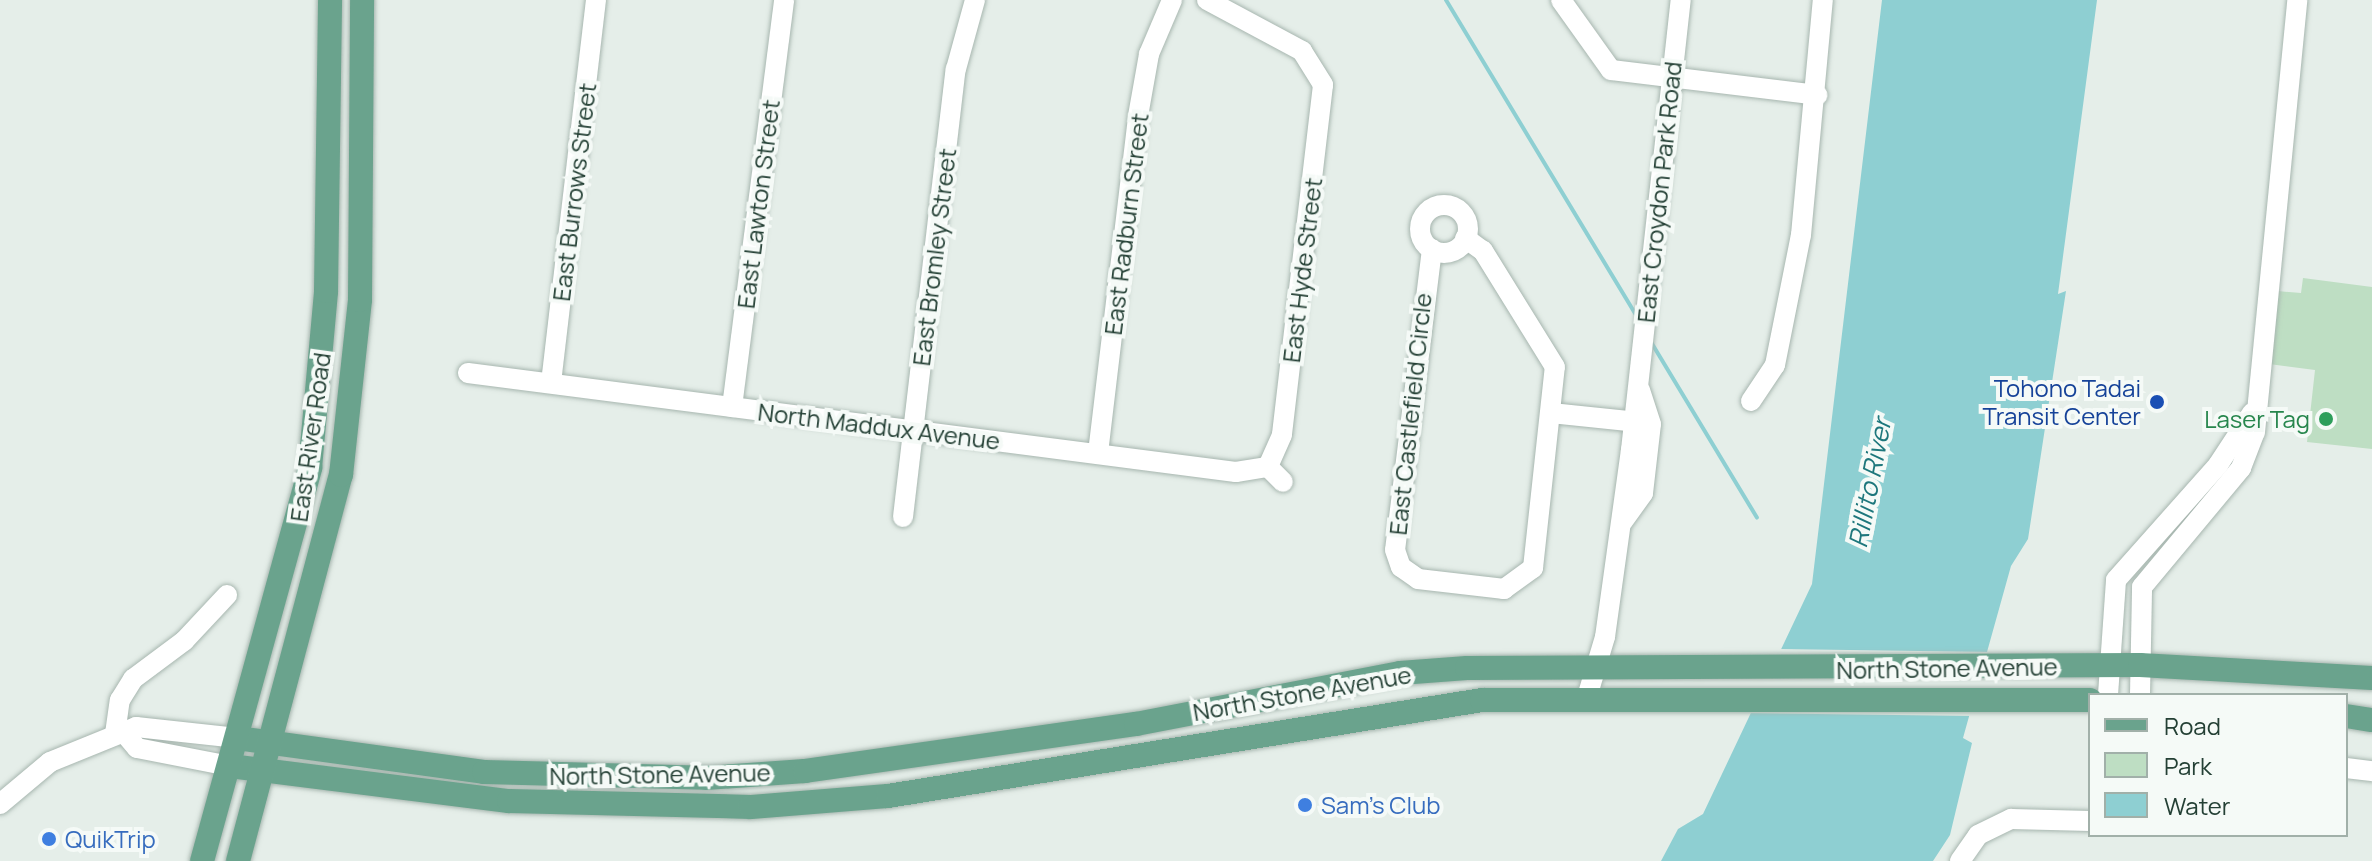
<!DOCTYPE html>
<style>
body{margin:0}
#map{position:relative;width:2372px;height:861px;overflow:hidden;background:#e5eee9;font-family:Manrope,sans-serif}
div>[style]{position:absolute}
.green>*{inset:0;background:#bedec3}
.water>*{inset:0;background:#8ecfd2}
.pier>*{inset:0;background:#e5eee9}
.stream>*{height:4px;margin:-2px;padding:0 2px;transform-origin:2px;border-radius:2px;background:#8ecfd2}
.roads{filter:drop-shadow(0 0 2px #a7b6af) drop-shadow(0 0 2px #a7b6af)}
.minor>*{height:20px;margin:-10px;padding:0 10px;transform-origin:10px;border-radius:10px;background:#fff}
.minor>.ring{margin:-10px;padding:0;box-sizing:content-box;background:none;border:20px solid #fff;border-radius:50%}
.major>*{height:24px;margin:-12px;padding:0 12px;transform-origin:12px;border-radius:12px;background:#6aa38d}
.dots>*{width:22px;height:22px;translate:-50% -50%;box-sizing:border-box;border:4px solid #f5faf7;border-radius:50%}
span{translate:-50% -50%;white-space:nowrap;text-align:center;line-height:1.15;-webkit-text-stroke:8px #f5faf7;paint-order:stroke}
.street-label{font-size:24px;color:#244035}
.transit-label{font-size:24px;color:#164399}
.right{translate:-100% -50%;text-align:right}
.leisure-label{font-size:24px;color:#27864d}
.shop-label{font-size:24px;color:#366cbe}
.left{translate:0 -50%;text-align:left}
.water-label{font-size:26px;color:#1e777c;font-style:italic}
.legend{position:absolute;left:2088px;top:693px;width:260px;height:144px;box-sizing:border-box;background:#f5faf7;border:2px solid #a1b0a9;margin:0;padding:10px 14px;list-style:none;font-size:24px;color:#244035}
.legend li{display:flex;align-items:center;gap:16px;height:40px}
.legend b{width:40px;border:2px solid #a1b0a9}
</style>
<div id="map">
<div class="green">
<div style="clip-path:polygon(2303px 278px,2372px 287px,2372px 449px,2307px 442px,2315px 370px,2269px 364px,2277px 291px,2301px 293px)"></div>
</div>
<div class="water">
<div style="clip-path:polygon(1882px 0,2097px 0,2058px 294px,2066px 291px,2028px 539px,2011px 566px,1963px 738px,1972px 743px,1950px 835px,1933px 861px,1661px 861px,1678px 829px,1703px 814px,1812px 584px)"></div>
</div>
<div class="pier">
<div style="clip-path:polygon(1777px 649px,1992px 652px,1974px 716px,1746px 713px)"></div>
</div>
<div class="stream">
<div style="left:1446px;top:0;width:374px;rotate:58.9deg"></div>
<div style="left:1651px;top:342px;width:205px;rotate:58.9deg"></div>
</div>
<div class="roads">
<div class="minor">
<div style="left:1207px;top:0;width:108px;rotate:28.2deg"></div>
<div style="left:1302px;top:51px;width:40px;rotate:58deg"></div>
<div style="left:1323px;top:85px;width:352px;rotate:96.7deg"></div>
<div style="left:1282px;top:435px;width:35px;rotate:114deg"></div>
<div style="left:1561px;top:0;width:86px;rotate:54.5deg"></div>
<div style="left:1611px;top:70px;width:208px;rotate:6.9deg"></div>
<div class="ring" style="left:1420px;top:205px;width:28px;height:28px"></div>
<div style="left:1432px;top:249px;width:303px;rotate:97deg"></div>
<div style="left:1395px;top:550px;width:18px;rotate:71deg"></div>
<div style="left:1401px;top:567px;width:21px;rotate:35deg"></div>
<div style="left:1418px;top:579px;width:87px;rotate:6.6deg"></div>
<div style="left:1504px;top:589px;width:36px;rotate:-36deg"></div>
<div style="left:1533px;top:568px;width:202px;rotate:-83.8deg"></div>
<div style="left:1555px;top:367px;width:137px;rotate:-121.8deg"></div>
<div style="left:1483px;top:251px;width:22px;rotate:-144deg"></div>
<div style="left:468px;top:373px;width:774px;rotate:7.35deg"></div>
<div style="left:1236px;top:472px;width:32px;rotate:-9deg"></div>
<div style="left:1268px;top:467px;width:21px;rotate:45deg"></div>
<div style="left:551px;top:383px;width:386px;rotate:-83.3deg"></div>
<div style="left:1751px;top:401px;width:43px;rotate:-56.3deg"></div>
<div style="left:1775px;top:365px;width:133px;rotate:-78.7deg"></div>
<div style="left:1801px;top:235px;width:236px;rotate:-84.7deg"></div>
<div style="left:732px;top:407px;width:410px;rotate:-82.7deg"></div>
<div style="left:1551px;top:413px;width:97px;rotate:5.9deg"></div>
<div style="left:1098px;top:453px;width:339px;rotate:-83.2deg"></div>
<div style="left:1138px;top:116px;width:63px;rotate:-79.9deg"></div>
<div style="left:1149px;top:54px;width:59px;rotate:-66.9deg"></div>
<div style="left:903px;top:517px;width:451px;rotate:-83.3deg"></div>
<div style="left:956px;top:69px;width:72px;rotate:-74.6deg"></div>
<div style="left:1623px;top:521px;width:34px;rotate:-54deg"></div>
<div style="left:1643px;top:493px;width:69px;rotate:-83.4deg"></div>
<div style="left:1651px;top:424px;width:36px;rotate:-108deg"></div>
<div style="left:2108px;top:695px;width:115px;rotate:-86deg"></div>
<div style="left:2116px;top:580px;width:154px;rotate:-48.4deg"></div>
<div style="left:2218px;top:465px;width:62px;rotate:-56.8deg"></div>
<div style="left:2140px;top:695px;width:108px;rotate:-88.9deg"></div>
<div style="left:2142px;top:587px;width:155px;rotate:-50.2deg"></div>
<div style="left:2241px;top:468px;width:39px;rotate:-69deg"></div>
<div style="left:2255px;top:432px;width:434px;rotate:-84.4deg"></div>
<div style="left:1587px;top:697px;width:63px;rotate:-73.3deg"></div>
<div style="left:1605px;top:637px;width:189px;rotate:-82.1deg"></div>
<div style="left:1631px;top:450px;width:453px;rotate:-83.7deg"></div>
<div style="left:115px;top:734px;width:34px;rotate:-82deg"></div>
<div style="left:120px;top:700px;width:25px;rotate:-58deg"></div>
<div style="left:133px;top:679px;width:64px;rotate:-36.7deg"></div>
<div style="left:184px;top:641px;width:63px;rotate:-46.9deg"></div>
<div style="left:126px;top:735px;width:17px;rotate:50deg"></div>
<div style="left:137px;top:748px;width:95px;rotate:11deg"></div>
<div style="left:2346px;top:768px;width:26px;rotate:7deg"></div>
<div style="left:0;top:804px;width:65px;rotate:-40deg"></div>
<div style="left:50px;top:762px;width:93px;rotate:-22.1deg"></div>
<div style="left:136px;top:727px;width:102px;rotate:6.2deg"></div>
<div style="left:1960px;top:861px;width:32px;rotate:-55deg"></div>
<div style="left:1978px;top:835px;width:37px;rotate:-26deg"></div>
<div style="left:2011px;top:819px;width:79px;rotate:1.5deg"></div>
</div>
<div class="major">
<div style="left:2346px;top:716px;width:26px;rotate:9deg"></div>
<div style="left:237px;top:738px;width:249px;rotate:7.8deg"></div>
<div style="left:484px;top:772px;width:222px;rotate:1.5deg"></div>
<div style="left:706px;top:778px;width:99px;rotate:-4deg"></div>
<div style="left:805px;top:771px;width:334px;rotate:-8.1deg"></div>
<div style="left:1136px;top:724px;width:269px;rotate:-10.9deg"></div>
<div style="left:1400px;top:673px;width:67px;rotate:-4.3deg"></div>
<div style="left:1467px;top:668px;width:673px;rotate:-0.26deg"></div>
<div style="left:2140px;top:665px;width:232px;rotate:3.2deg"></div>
<div style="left:230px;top:766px;width:281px;rotate:7.2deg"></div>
<div style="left:509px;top:801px;width:242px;rotate:1.4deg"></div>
<div style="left:751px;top:807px;width:137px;rotate:-4.6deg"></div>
<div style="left:888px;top:796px;width:602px;rotate:-9.18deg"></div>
<div style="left:1482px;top:700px;width:608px"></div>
<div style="left:202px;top:861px;width:408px;rotate:-74.6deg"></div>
<div style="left:310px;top:468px;width:178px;rotate:-84.8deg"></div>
<div style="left:326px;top:291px;width:291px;rotate:-89.2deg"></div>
<div style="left:238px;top:861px;width:400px;rotate:-75.1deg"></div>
<div style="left:341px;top:475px;width:176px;rotate:-83.8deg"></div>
<div style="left:360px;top:300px;width:300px;rotate:-89.6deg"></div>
</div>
</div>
<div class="dots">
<div style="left:2157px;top:402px;background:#1a4fb4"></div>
<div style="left:2326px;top:419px;background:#2e9e5b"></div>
<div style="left:1305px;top:805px;background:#3f7fe0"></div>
<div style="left:49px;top:839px;background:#3f7fe0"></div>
</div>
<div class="street-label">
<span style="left:574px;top:192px;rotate:-83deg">East Burrows Street</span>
<span style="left:1659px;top:192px;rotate:-84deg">East Croydon Park Road</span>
<span style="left:758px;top:204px;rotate:-83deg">East Lawton Street</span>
<span style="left:1126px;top:224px;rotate:-83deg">East Radburn Street</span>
<span style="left:934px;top:257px;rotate:-83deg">East Bromley Street</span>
<span style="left:1302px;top:270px;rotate:-83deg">East Hyde Street</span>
<span style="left:1410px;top:414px;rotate:-84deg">East Castlefield Circle</span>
<span style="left:879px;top:426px;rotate:7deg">North Maddux Avenue</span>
<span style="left:310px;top:437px;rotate:-82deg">East River Road</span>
<span style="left:1947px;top:668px;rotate:-1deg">North Stone Avenue</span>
<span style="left:1302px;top:693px;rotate:-10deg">North Stone Avenue</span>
<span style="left:660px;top:774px;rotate:-1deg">North Stone Avenue</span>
</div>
<div class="transit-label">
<span class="right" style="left:2141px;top:402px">Tohono Tadai<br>Transit Center</span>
</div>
<div class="leisure-label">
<span class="right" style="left:2310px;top:419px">Laser Tag</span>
</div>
<div class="shop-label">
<span class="left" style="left:1321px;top:805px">Sam's Club</span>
<span class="left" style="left:65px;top:839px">QuikTrip</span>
</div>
<div class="water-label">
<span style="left:1870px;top:483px;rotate:-79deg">Rillito River</span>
</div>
<ul class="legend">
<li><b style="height:10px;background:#6aa38d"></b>Road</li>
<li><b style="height:22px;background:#bedec3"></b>Park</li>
<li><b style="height:22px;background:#8ecfd2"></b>Water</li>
</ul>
</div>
